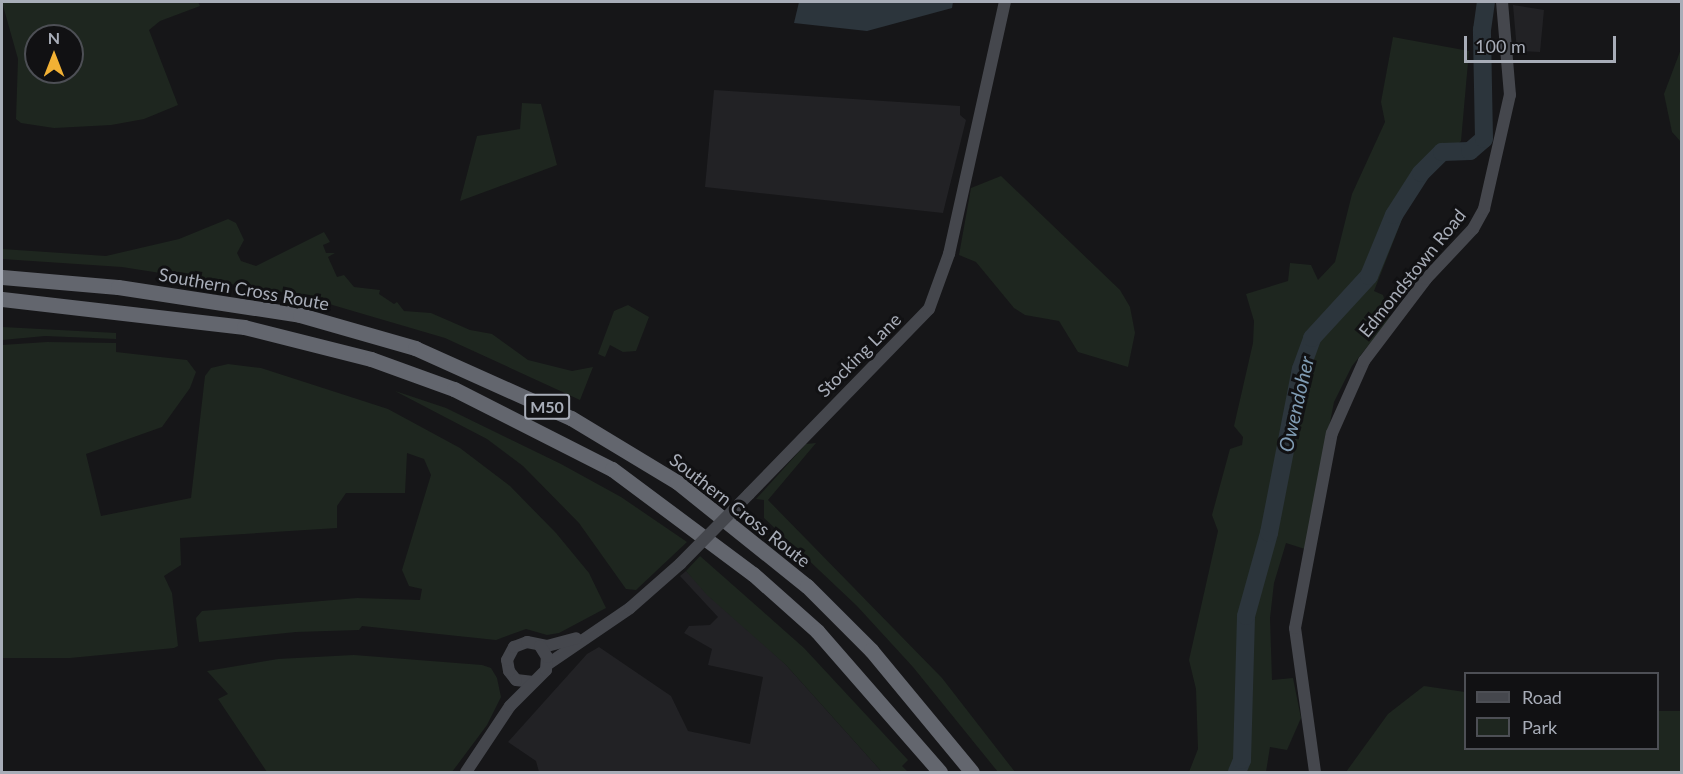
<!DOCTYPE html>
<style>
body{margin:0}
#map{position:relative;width:1683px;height:774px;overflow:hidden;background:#161618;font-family:Lato,sans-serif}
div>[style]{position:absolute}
.built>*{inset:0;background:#222225}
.green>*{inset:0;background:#1e261f}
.water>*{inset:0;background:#2c353c}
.river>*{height:18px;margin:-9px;padding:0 9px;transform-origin:9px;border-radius:9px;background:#2c353c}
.secondary>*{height:12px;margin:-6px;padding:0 6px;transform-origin:6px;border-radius:6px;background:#45474d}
.highway>*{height:15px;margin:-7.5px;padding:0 7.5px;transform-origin:7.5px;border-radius:7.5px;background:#63666e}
.secondary-bridge>*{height:12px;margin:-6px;padding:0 6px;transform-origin:6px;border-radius:6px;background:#45474d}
span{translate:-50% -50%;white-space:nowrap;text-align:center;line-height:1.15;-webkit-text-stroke:6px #111113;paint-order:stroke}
.shield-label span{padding:2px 4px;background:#111113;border:2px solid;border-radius:4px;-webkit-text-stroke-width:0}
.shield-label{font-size:16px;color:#a8adb8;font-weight:700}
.street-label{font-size:18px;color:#a8adb8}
.water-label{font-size:20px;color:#7f9bb3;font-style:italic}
.frame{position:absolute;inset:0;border:3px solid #a8adb8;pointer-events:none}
.legend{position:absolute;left:1464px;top:672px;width:195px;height:78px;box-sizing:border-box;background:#111113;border:2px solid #4d4f55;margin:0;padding:8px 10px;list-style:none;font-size:18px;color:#a8adb8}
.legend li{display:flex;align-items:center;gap:12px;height:30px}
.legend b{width:30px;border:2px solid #4d4f55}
.north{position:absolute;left:24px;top:24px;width:60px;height:60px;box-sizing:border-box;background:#111113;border:2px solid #4d4f55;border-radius:50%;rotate:0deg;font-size:16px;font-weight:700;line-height:24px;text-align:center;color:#a8adb8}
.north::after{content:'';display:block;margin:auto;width:21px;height:27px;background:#f2b134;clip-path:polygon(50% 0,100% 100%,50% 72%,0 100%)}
.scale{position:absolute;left:1464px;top:36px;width:152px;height:27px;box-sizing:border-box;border:3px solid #a8adb8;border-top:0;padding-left:8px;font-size:18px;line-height:21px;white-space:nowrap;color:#a8adb8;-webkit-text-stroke:4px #111113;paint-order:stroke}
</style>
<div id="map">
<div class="built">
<div style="clip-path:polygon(1513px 5px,1544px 10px,1540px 52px,1517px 51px)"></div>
<div style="clip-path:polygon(714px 90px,960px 106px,960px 115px,966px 120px,943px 213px,705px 187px)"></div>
<div style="clip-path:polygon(686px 571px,786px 665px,882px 772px,539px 772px,536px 761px,508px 742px,587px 654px,599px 647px,671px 696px,688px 731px,750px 744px,763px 677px,708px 665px,712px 649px,684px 633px,689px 626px,710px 625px,718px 617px,680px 576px)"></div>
</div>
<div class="green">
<div style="clip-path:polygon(evenodd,2px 2px,198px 2px,200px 6px,160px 21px,149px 30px,178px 105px,144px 119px,111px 125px,54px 128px,21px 123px,16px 119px,18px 59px,2px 2px,36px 36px,72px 36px,72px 72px,36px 72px,36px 36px)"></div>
<div style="clip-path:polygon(1393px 37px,1469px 51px,1461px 141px,1433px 167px,1406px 209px,1374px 291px,1383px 295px,1390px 318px,1352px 366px,1334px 402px,1305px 549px,1286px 543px,1274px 583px,1270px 618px,1272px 680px,1293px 678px,1301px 718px,1287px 750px,1270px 747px,1266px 772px,1189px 772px,1198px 749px,1196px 689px,1189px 660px,1218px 531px,1212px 515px,1230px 449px,1242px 445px,1243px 437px,1234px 426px,1253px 343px,1254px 321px,1246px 294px,1288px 281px,1290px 263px,1311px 265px,1318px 280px,1335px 262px,1352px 194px,1385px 122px,1381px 102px)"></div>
<div style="clip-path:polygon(1681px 49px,1681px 142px,1672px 132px,1664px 94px)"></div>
<div style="clip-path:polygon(522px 103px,541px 104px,557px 165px,460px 201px,477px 136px,520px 129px)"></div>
<div style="clip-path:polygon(1001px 176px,1120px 290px,1130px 307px,1135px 333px,1128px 367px,1078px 352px,1059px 321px,1025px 315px,1014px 308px,976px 262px,959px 255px,971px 188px)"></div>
<div style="clip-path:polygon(228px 219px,236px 223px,244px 240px,237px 253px,241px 261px,256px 266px,324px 232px,330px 242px,323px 245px,326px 253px,335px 253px,328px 257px,337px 277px,344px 275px,354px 287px,380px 290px,379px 294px,394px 304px,397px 302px,404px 311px,431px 313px,470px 330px,492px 334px,528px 360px,572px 371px,593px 367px,580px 400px,445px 338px,295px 294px,122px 267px,2px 259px,2px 249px,106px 256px,179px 239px)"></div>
<div style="clip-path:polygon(628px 305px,649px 317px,636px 351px,623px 352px,610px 345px,605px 357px,598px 354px,614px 311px)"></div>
<div style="clip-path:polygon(2px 327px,116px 333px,116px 339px,45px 336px,2px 340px)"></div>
<div style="clip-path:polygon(47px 342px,116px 343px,116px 352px,187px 360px,196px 372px,190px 388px,162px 427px,86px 454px,101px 516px,191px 498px,205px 376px,211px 368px,228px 364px,261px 368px,388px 409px,460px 448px,510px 486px,556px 533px,589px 573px,606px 608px,559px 633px,547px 635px,526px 629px,496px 640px,362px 626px,359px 630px,296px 632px,199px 642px,196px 618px,202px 611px,357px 598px,420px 600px,422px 589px,409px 586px,402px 570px,431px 475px,424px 459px,407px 453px,405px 493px,346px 493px,337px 506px,337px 528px,180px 538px,181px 565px,164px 576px,172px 593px,178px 646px,174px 648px,70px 658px,2px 658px,2px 345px)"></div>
<div style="clip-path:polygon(395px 391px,446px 408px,561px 464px,621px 497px,687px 542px,636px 590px,626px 589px,579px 523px,523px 466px,487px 439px)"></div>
<div style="clip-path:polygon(816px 443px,768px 500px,942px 678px,1015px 772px,998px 772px,913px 667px,857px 606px,764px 518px,764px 500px,756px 499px,806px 444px)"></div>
<div style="clip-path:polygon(700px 556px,804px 648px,908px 760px,902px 766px,908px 772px,882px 772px,786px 665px,707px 595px,686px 571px)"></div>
<div style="clip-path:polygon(354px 655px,482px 665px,491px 668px,497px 678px,501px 697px,487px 725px,452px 772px,267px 772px,218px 699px,228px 694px,207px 671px,278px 659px)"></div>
<div style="clip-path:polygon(1424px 686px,1465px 692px,1466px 748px,1658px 748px,1658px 711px,1681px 711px,1681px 772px,1346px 772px,1388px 714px)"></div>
</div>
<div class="water">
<div style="clip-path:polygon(799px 2px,953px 2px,952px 8px,867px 31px,794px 23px)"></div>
</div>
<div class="river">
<div style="left:1237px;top:772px;width:13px;rotate:-67deg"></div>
<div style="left:1242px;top:760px;width:144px;rotate:-88.4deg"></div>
<div style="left:1246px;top:616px;width:86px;rotate:-74.5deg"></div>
<div style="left:1269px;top:533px;width:167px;rotate:-79deg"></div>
<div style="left:1301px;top:369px;width:33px;rotate:-70deg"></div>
<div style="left:1312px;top:338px;width:84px;rotate:-47.4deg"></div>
<div style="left:1369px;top:276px;width:66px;rotate:-67.7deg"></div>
<div style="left:1394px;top:215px;width:50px;rotate:-57.3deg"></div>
<div style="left:1421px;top:173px;width:30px;rotate:-45deg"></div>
<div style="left:1442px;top:152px;width:28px;rotate:-2deg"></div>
<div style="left:1470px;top:151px;width:18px;rotate:-41deg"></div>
<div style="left:1484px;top:139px;width:109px;rotate:-91.1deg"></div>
<div style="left:1482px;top:30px;width:28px;rotate:-82deg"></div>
</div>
<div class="secondary">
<div style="left:749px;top:494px;width:258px;rotate:-45.8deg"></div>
<div style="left:929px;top:309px;width:59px;rotate:-70deg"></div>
<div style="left:949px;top:254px;width:258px;rotate:-77.5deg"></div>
<div style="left:548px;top:664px;width:99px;rotate:-34.3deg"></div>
<div style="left:630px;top:608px;width:67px;rotate:-41.3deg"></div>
<div style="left:533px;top:682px;width:17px;rotate:-173deg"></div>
<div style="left:516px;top:680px;width:11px;rotate:-128deg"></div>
<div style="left:509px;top:671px;width:11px;rotate:-100deg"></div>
<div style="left:507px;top:660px;width:15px;rotate:-62deg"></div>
<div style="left:514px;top:647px;width:14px;rotate:-21deg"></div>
<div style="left:527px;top:642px;width:20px;rotate:11deg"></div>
<div style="left:547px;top:646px;width:30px;rotate:-15deg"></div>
<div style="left:466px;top:772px;width:79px;rotate:-56.3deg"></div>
<div style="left:510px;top:706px;width:51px;rotate:-45deg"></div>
<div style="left:546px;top:670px;width:13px;rotate:-86deg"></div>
<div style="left:547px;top:657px;width:13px;rotate:-122deg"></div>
<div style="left:1315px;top:772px;width:145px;rotate:-97.9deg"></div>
<div style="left:1295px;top:628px;width:198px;rotate:-79.3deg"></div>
<div style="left:1332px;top:433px;width:79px;rotate:-66deg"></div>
<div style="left:1364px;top:361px;width:103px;rotate:-52.9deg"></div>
<div style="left:1426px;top:279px;width:69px;rotate:-46.8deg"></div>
<div style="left:1473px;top:229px;width:23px;rotate:-61deg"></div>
<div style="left:1484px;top:209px;width:117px;rotate:-77.2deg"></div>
<div style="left:1510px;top:95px;width:93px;rotate:-94.9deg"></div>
</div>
<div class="highway">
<div style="left:2px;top:277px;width:116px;rotate:4.9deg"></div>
<div style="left:118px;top:287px;width:184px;rotate:8.7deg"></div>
<div style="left:300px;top:315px;width:120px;rotate:16deg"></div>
<div style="left:415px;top:348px;width:171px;rotate:24.2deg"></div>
<div style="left:571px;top:418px;width:124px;rotate:31.1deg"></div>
<div style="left:677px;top:482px;width:166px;rotate:38.7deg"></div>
<div style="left:807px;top:586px;width:91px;rotate:45deg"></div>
<div style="left:871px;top:650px;width:158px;rotate:50.4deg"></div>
<div style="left:2px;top:299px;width:244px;rotate:6.6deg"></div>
<div style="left:244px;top:327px;width:131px;rotate:14.1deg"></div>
<div style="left:371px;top:359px;width:88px;rotate:19.9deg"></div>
<div style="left:454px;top:389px;width:177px;rotate:26.9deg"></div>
<div style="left:612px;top:469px;width:176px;rotate:36.7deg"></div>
<div style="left:753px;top:574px;width:86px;rotate:41.7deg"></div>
<div style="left:817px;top:631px;width:187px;rotate:48.9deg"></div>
</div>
<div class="secondary-bridge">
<div style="left:680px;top:564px;width:98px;rotate:-45.4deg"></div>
</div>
<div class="shield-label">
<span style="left:547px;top:407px">M50</span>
</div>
<div class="street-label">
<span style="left:1412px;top:273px;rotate:-51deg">Edmondstown Road</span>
<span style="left:244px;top:289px;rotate:10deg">Southern Cross Route</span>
<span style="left:859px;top:355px;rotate:-45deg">Stocking Lane</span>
<span style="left:740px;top:510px;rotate:38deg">Southern Cross Route</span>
</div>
<div class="water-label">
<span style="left:1296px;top:404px;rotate:-77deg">Owendoher</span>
</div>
<div class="frame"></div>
<ul class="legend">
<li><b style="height:8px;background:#45474d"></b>Road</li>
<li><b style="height:16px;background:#1e261f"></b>Park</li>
</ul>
<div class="north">N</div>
<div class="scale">100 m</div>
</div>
